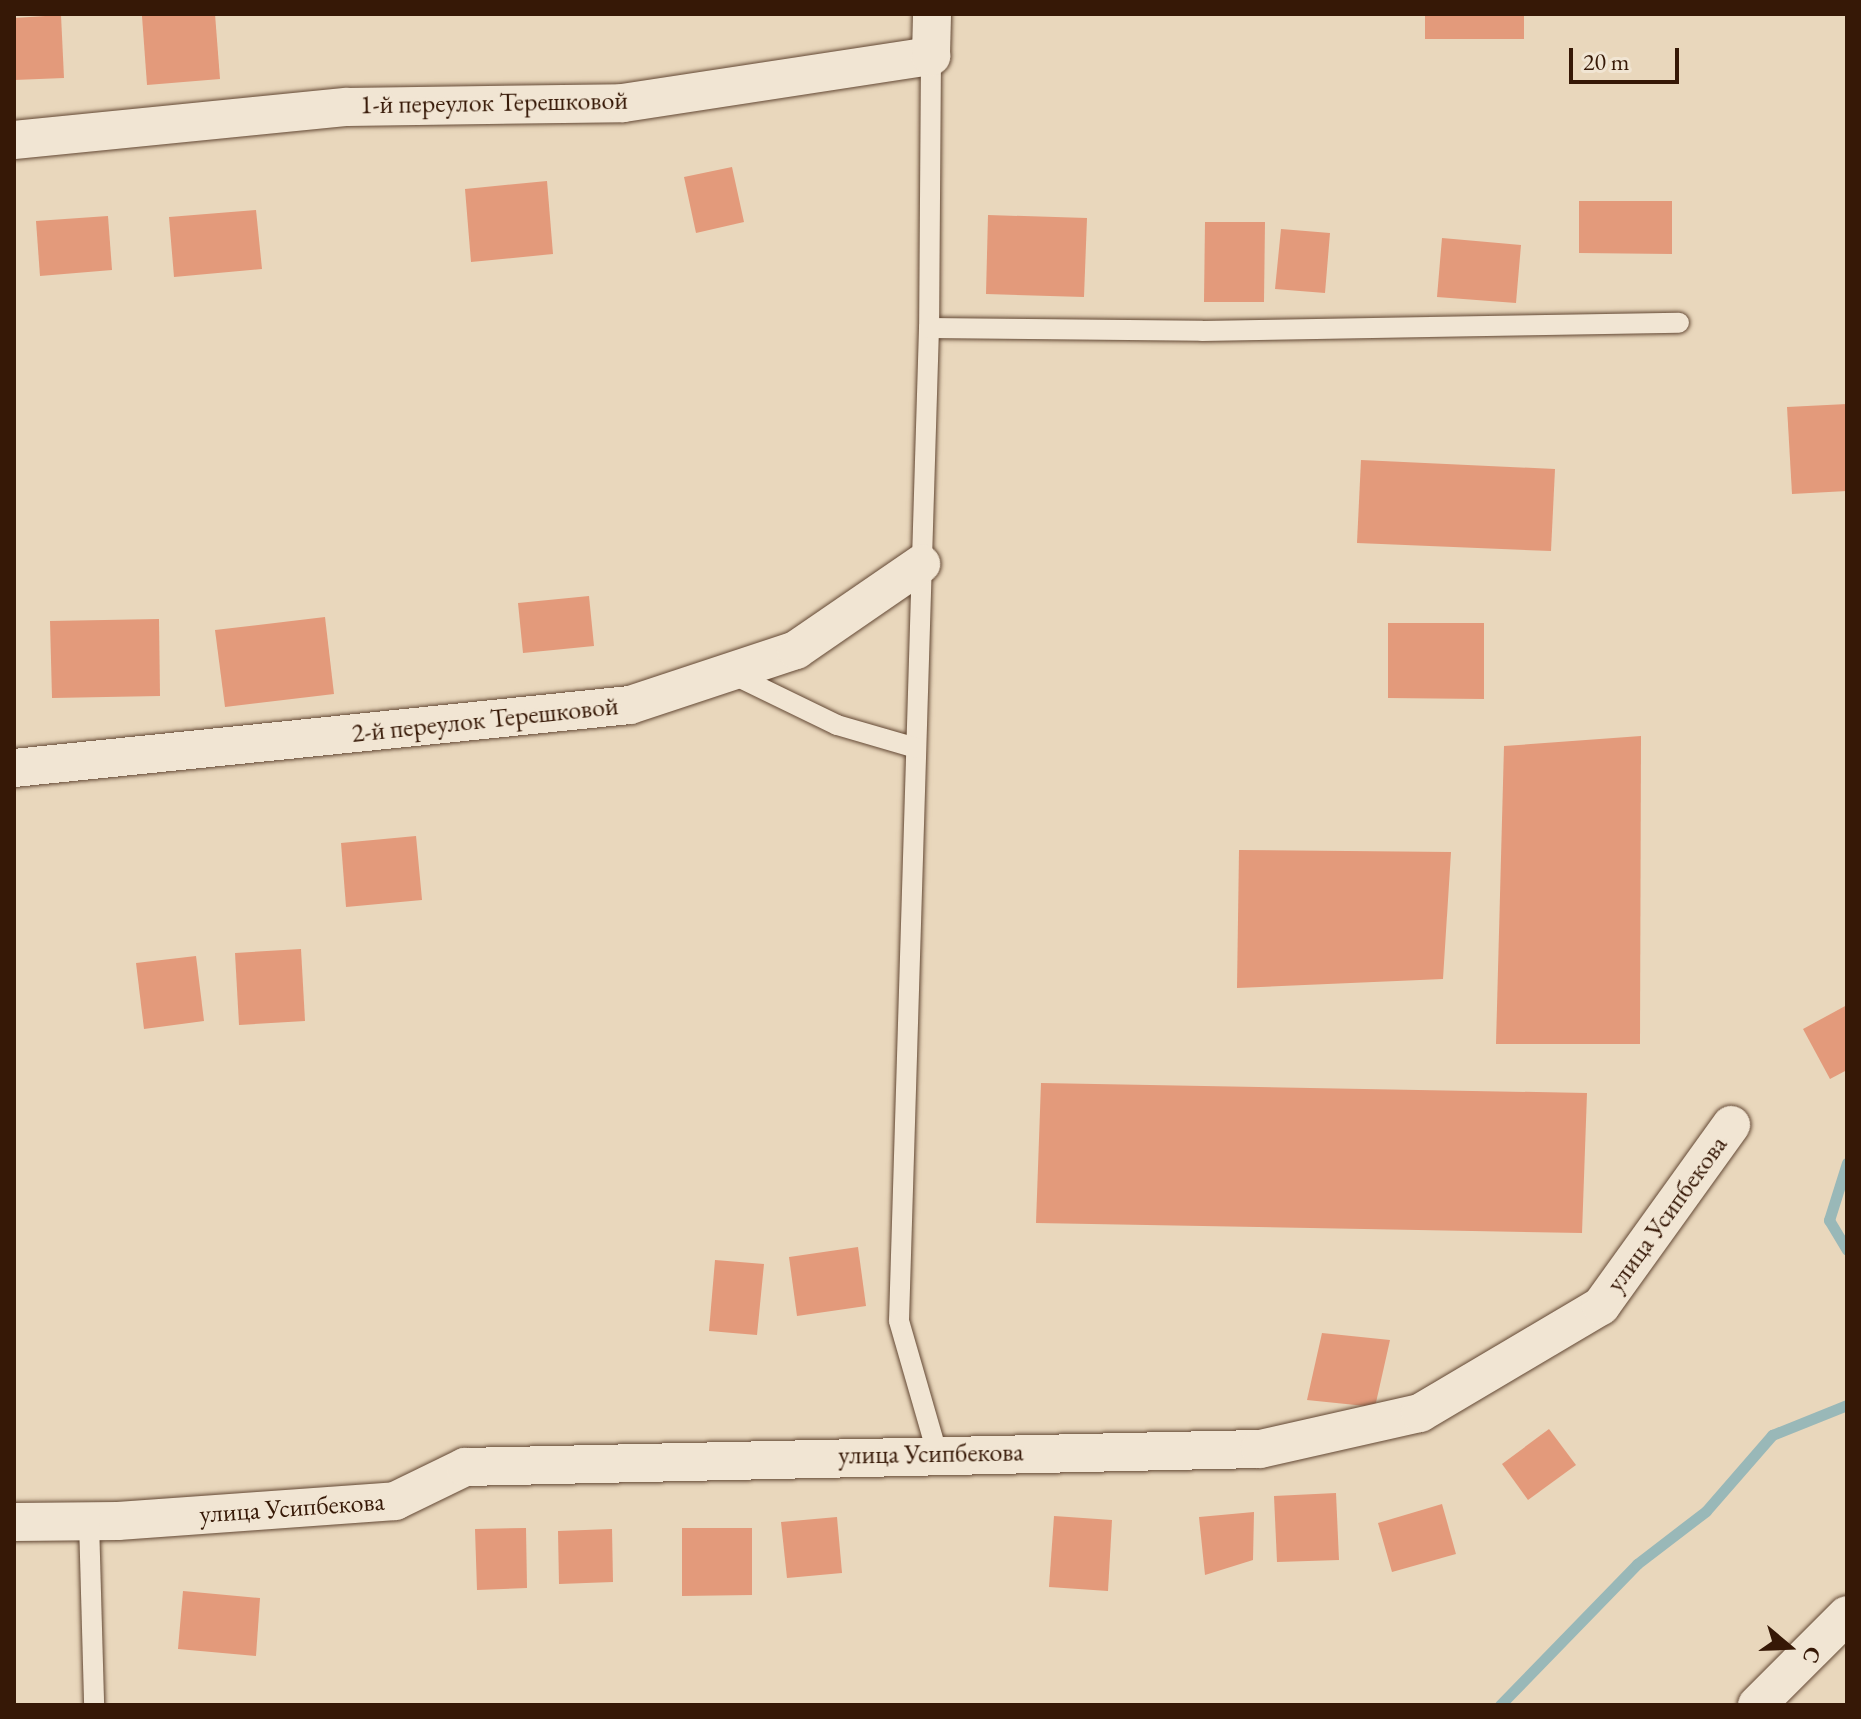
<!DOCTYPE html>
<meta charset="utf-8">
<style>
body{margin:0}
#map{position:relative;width:1861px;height:1719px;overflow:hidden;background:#e9d7bc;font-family:"EB Garamond",serif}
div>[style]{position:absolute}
.stream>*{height:11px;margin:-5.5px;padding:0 5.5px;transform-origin:5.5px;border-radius:5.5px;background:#99b8b8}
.building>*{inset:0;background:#e39a7b}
.roads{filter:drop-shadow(0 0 2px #634834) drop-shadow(0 0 2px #634834)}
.lane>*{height:20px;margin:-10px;padding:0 10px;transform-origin:10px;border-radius:10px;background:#f1e5d3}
.street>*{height:38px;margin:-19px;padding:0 19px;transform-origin:19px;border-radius:19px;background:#f1e5d3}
span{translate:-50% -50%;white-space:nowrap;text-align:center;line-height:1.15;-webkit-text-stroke:6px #f1e5d3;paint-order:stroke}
.street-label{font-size:26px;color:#361806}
.frame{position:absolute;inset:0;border:16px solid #361806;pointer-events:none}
.north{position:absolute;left:1749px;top:1607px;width:80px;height:80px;-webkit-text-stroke:6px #f1e5d3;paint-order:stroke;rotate:109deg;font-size:22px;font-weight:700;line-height:32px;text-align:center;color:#361806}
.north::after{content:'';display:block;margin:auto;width:28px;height:36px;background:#361806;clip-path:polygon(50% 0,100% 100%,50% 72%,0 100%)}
.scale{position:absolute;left:1569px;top:48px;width:110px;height:36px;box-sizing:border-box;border:4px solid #361806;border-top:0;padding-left:10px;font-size:24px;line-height:28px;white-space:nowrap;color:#361806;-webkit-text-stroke:6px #f1e5d3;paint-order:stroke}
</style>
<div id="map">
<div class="stream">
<div style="left:1847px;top:1163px;width:60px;rotate:107.5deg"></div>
<div style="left:1829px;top:1220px;width:35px;rotate:59deg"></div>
<div style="left:1500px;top:1705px;width:197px;rotate:-45.8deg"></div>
<div style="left:1637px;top:1564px;width:87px;rotate:-37.5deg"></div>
<div style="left:1706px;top:1511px;width:101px;rotate:-49deg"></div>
<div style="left:1772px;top:1435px;width:81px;rotate:-21.8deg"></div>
</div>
<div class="building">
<div style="clip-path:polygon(215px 14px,220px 79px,147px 85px,142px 16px)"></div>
<div style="clip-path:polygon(1425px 14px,1524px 14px,1524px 39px,1425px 39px)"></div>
<div style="clip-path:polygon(61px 15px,64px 78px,14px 80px,14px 18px)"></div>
<div style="clip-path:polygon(732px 167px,744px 222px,696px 233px,684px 177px)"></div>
<div style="clip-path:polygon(547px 181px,553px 254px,471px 262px,465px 189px)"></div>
<div style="clip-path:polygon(1579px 201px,1672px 201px,1672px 254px,1579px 253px)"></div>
<div style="clip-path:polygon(256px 210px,262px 269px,174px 277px,169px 217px)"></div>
<div style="clip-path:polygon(988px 215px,1087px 218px,1084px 297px,986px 294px)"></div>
<div style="clip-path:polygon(108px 216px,112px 270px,40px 276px,36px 221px)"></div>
<div style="clip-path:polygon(1205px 222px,1265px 222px,1264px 302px,1204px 302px)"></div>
<div style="clip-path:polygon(1281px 229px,1330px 233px,1325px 293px,1275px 289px)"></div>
<div style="clip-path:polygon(1442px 238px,1521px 245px,1516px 303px,1437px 297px)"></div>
<div style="clip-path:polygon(1847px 404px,1847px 491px,1792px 494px,1787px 407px)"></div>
<div style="clip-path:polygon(1361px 460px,1555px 469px,1551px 551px,1357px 543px)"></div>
<div style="clip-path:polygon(589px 596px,594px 646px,523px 653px,518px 603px)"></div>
<div style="clip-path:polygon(325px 617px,334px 694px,225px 707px,215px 630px)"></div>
<div style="clip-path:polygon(159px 619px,160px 696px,52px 698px,50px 621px)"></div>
<div style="clip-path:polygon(1388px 623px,1484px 623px,1484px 699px,1388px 698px)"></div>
<div style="clip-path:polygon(1641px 736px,1640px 1044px,1496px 1044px,1504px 746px)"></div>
<div style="clip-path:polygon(416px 836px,422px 900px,346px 907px,341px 843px)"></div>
<div style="clip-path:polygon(1239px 850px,1451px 852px,1443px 979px,1237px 988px)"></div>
<div style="clip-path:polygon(301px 949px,305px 1021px,239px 1025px,235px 953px)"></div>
<div style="clip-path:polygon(196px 956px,204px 1021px,144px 1029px,136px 963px)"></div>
<div style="clip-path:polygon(1847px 1005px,1847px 1070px,1830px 1079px,1803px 1029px)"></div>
<div style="clip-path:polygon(1041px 1083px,1587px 1093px,1582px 1233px,1036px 1223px)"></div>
<div style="clip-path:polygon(858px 1247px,866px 1306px,797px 1316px,789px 1257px)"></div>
<div style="clip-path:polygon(715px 1260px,764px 1264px,757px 1335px,709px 1331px)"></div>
<div style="clip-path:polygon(1322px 1333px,1390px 1340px,1375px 1407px,1307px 1400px)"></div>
<div style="clip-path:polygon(1549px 1429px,1576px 1465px,1528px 1500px,1502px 1464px)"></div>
<div style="clip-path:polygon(1336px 1493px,1339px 1560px,1277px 1562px,1274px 1496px)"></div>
<div style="clip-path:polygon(1442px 1504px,1456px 1554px,1392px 1572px,1378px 1523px)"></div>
<div style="clip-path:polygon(1254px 1512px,1253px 1560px,1205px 1575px,1199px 1517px)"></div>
<div style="clip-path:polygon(1054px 1516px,1112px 1520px,1108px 1591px,1049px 1587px)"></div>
<div style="clip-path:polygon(837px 1517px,842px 1573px,787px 1578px,781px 1522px)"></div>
<div style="clip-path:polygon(526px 1528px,527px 1588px,477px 1590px,475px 1529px)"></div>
<div style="clip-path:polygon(682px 1528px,752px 1528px,752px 1595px,682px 1596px)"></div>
<div style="clip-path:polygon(612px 1529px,613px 1582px,559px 1584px,558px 1531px)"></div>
<div style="clip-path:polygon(183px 1591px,260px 1598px,256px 1656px,178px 1649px)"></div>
</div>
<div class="roads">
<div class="lane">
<div style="left:931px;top:56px;width:272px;rotate:90.4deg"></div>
<div style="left:929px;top:328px;width:993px;rotate:91.73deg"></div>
<div style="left:899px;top:1321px;width:137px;rotate:73.9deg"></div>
<div style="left:929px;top:328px;width:273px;rotate:0.6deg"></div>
<div style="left:1202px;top:331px;width:477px;rotate:-1deg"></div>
<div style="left:730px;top:673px;width:119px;rotate:25.9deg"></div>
<div style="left:837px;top:725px;width:82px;rotate:16.2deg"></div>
<div style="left:89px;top:1521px;width:184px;rotate:88.4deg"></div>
</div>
<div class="street">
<div style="left:14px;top:140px;width:335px;rotate:-5.7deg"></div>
<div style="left:347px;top:107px;width:276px;rotate:-0.8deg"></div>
<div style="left:623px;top:103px;width:312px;rotate:-8.7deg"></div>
<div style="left:931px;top:56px;width:42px;rotate:-88.6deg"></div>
<div style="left:14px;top:768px;width:619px;rotate:-5.84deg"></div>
<div style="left:630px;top:705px;width:175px;rotate:-18.3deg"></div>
<div style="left:796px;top:650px;width:152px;rotate:-34.5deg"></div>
<div style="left:14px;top:1522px;width:104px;rotate:-0.6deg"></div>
<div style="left:118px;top:1521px;width:278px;rotate:-4.1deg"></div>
<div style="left:395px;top:1501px;width:78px;rotate:-25.9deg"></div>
<div style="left:465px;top:1467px;width:795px;rotate:-1.3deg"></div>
<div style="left:1260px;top:1449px;width:164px;rotate:-12.7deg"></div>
<div style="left:1420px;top:1413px;width:210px;rotate:-30.6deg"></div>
<div style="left:1601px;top:1306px;width:223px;rotate:-54.3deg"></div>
<div style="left:1757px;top:1705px;width:127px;rotate:-45deg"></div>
</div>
</div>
<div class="street-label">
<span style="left:494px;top:103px;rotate:-1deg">1-й переулок Терешковой</span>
<span style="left:485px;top:720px;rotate:-6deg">2-й переулок Терешковой</span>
<span style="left:1667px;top:1214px;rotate:-54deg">улица Усипбекова</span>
<span style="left:931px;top:1454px;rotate:-1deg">улица Усипбекова</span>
<span style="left:292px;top:1508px;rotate:-4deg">улица Усипбекова</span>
</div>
<div class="frame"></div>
<div class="north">С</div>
<div class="scale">20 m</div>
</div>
